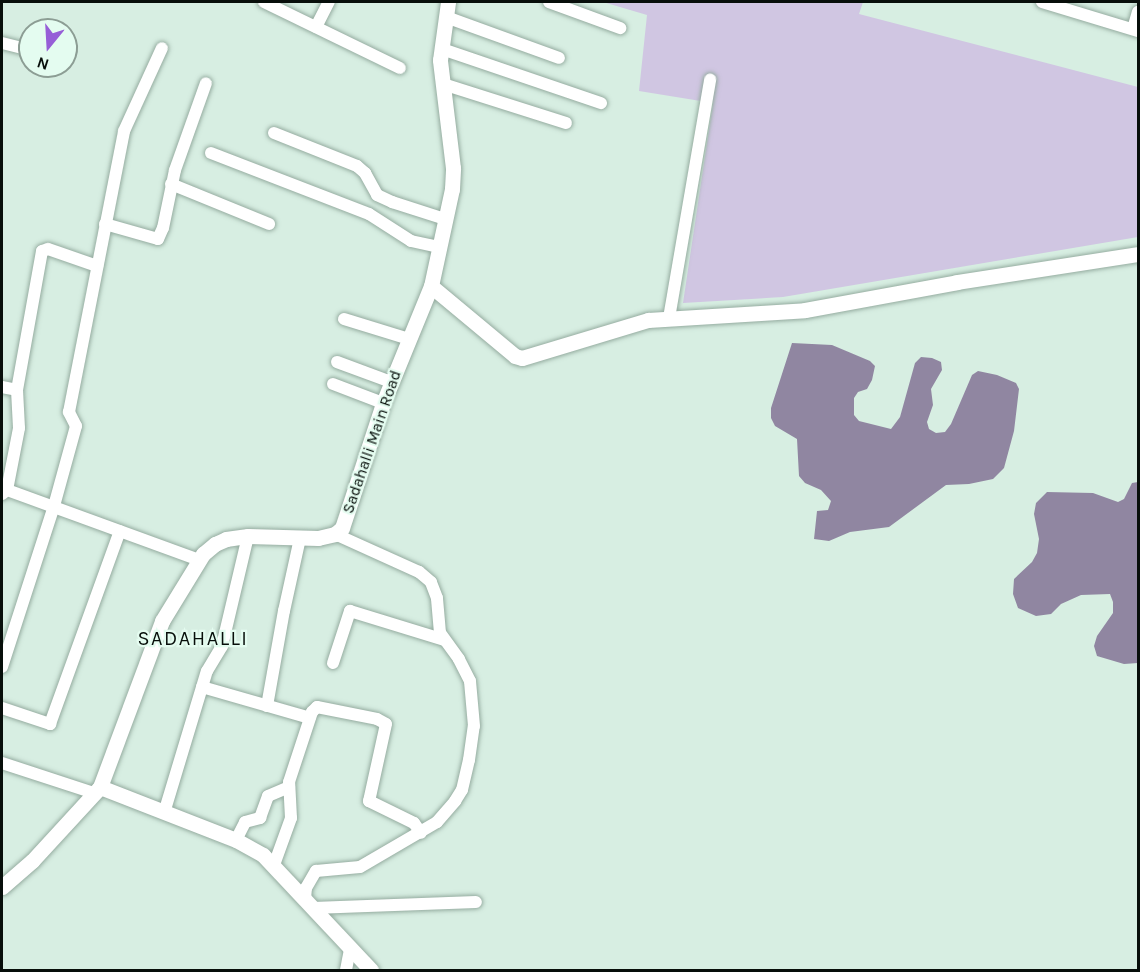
<!DOCTYPE html>
<style>
body{margin:0}
#map{position:relative;width:1140px;height:972px;overflow:hidden;background:#d7eee2;font-family:Karla,sans-serif}
div>[style]{position:absolute}
.green>*{inset:0;background:#d0c6e2}
.water>*{inset:0;background:#9086a1}
.roads{filter:drop-shadow(0 0 2px #95aca0) drop-shadow(0 0 2px #95aca0)}
.minor>*{height:12px;margin:-6px;padding:0 6px;transform-origin:6px;border-radius:6px;background:#fff}
.tertiary>*{height:15px;margin:-7.5px;padding:0 7.5px;transform-origin:7.5px;border-radius:7.5px;background:#fff}
span{translate:-50% -50%;white-space:nowrap;text-align:center;line-height:1.15;-webkit-text-stroke:4.5px #e4fcf0;paint-order:stroke}
.street-label{font-size:16px;color:#070e0a}
.quarter-label{font-size:20px;color:#070e0a;letter-spacing:1.5px}
.frame{position:absolute;inset:0;border:3px solid #070e0a;pointer-events:none}
.north{position:absolute;left:18px;top:18px;width:60px;height:60px;box-sizing:border-box;background:#e4fcf0;border:2px solid #8c9d94;border-radius:50%;rotate:198deg;font-size:16px;font-weight:700;line-height:24px;text-align:center;color:#070e0a}
.north::after{content:'';display:block;margin:auto;width:21px;height:27px;background:#965ed7;clip-path:polygon(50% 0,100% 100%,50% 72%,0 100%)}
</style>
<div id="map">
<div class="green">
<div style="clip-path:polygon(603px 2px,863px 2px,859px 14px,1138px 87px,1138px 237px,783px 297px,683px 303px,713px 103px,639px 91px,647px 15px)"></div>
</div>
<div class="water">
<div style="clip-path:polygon(792px 343px,832px 345px,870px 361px,875px 366px,872px 380px,867px 389px,858px 392px,854px 398px,854px 415px,859px 421px,891px 429px,900px 417px,915px 363px,921px 357px,932px 358px,941px 362px,942px 370px,931px 389px,933px 405px,927px 422px,929px 429px,936px 433px,945px 432px,951px 424px,972px 375px,978px 371px,997px 375px,1016px 383px,1019px 389px,1014px 431px,1004px 468px,993px 479px,969px 484px,946px 485px,889px 527px,850px 532px,829px 541px,814px 539px,817px 511px,828px 510px,831px 501px,821px 490px,805px 483px,799px 476px,797px 439px,775px 426px,771px 418px,771px 408px)"></div>
<div style="clip-path:polygon(1138px 482px,1138px 663px,1124px 664px,1097px 656px,1094px 646px,1097px 636px,1113px 613px,1113px 602px,1110px 594px,1081px 595px,1061px 604px,1051px 614px,1036px 616px,1018px 608px,1013px 594px,1014px 579px,1032px 562px,1037px 553px,1039px 539px,1034px 514px,1036px 503px,1047px 492px,1093px 493px,1118px 502px,1124px 499px,1132px 483px)"></div>
</div>
<div class="roads">
<div class="minor">
<div style="left:264px;top:2px;width:151px;rotate:25.9deg"></div>
<div style="left:549px;top:2px;width:76px;rotate:20.1deg"></div>
<div style="left:1042px;top:2px;width:100px;rotate:16.8deg"></div>
<div style="left:446px;top:17px;width:120px;rotate:19.9deg"></div>
<div style="left:316px;top:27px;width:28px;rotate:-63deg"></div>
<div style="left:1133px;top:29px;width:18px;rotate:-74deg"></div>
<div style="left:2px;top:43px;width:29px;rotate:14deg"></div>
<div style="left:442px;top:49px;width:168px;rotate:18.8deg"></div>
<div style="left:443px;top:84px;width:129px;rotate:17.6deg"></div>
<div style="left:274px;top:133px;width:89px;rotate:21.7deg"></div>
<div style="left:357px;top:166px;width:11px;rotate:41deg"></div>
<div style="left:365px;top:173px;width:25px;rotate:61deg"></div>
<div style="left:377px;top:195px;width:17px;rotate:25deg"></div>
<div style="left:392px;top:202px;width:56px;rotate:17.8deg"></div>
<div style="left:211px;top:153px;width:169px;rotate:21.1deg"></div>
<div style="left:369px;top:214px;width:50px;rotate:32.7deg"></div>
<div style="left:411px;top:241px;width:29px;rotate:12deg"></div>
<div style="left:171px;top:184px;width:106px;rotate:22.2deg"></div>
<div style="left:105px;top:224px;width:55px;rotate:15.8deg"></div>
<div style="left:158px;top:239px;width:12px;rotate:-66deg"></div>
<div style="left:163px;top:228px;width:59px;rotate:-78.3deg"></div>
<div style="left:175px;top:170px;width:92px;rotate:-70.4deg"></div>
<div style="left:669px;top:318px;width:242px;rotate:-80.2deg"></div>
<div style="left:344px;top:319px;width:68px;rotate:17.1deg"></div>
<div style="left:337px;top:362px;width:58px;rotate:20.3deg"></div>
<div style="left:333px;top:384px;width:53px;rotate:20.8deg"></div>
<div style="left:2px;top:387px;width:15px;rotate:11deg"></div>
<div style="left:7px;top:490px;width:63px;rotate:-79deg"></div>
<div style="left:19px;top:428px;width:38px;rotate:-93deg"></div>
<div style="left:17px;top:390px;width:141px;rotate:-79.8deg"></div>
<div style="left:42px;top:251px;width:6px;rotate:-18deg"></div>
<div style="left:48px;top:249px;width:52px;rotate:19.1deg"></div>
<div style="left:2px;top:494px;width:6px;rotate:-39deg"></div>
<div style="left:7px;top:490px;width:204px;rotate:20deg"></div>
<div style="left:333px;top:663px;width:55px;rotate:-71.9deg"></div>
<div style="left:350px;top:611px;width:98px;rotate:17.1deg"></div>
<div style="left:2px;top:667px;width:169px;rotate:-72.1deg"></div>
<div style="left:54px;top:506px;width:83px;rotate:-74.6deg"></div>
<div style="left:76px;top:426px;width:16px;rotate:-117deg"></div>
<div style="left:69px;top:412px;width:286px;rotate:-78.9deg"></div>
<div style="left:124px;top:131px;width:91px;rotate:-65.4deg"></div>
<div style="left:202px;top:687px;width:112px;rotate:16deg"></div>
<div style="left:267px;top:706px;width:97px;rotate:-79.9deg"></div>
<div style="left:284px;top:611px;width:75px;rotate:-77.6deg"></div>
<div style="left:2px;top:708px;width:51px;rotate:18.4deg"></div>
<div style="left:50px;top:724px;width:205px;rotate:-70.1deg"></div>
<div style="left:2px;top:763px;width:97px;rotate:18.1deg"></div>
<div style="left:164px;top:813px;width:148px;rotate:-73.2deg"></div>
<div style="left:207px;top:671px;width:29px;rotate:-59deg"></div>
<div style="left:222px;top:646px;width:113px;rotate:-76.7deg"></div>
<div style="left:236px;top:840px;width:20px;rotate:-63deg"></div>
<div style="left:245px;top:822px;width:16px;rotate:-15deg"></div>
<div style="left:260px;top:818px;width:23px;rotate:-70deg"></div>
<div style="left:268px;top:796px;width:23px;rotate:-23deg"></div>
<div style="left:274px;top:865px;width:50px;rotate:-70.1deg"></div>
<div style="left:291px;top:818px;width:36px;rotate:-93deg"></div>
<div style="left:289px;top:782px;width:74px;rotate:-71.8deg"></div>
<div style="left:312px;top:712px;width:7px;rotate:-45deg"></div>
<div style="left:317px;top:707px;width:61px;rotate:11.3deg"></div>
<div style="left:377px;top:719px;width:10px;rotate:29deg"></div>
<div style="left:386px;top:724px;width:79px;rotate:102.4deg"></div>
<div style="left:369px;top:801px;width:50px;rotate:26.1deg"></div>
<div style="left:414px;top:823px;width:12px;rotate:55deg"></div>
<div style="left:305px;top:899px;width:11px;rotate:-85deg"></div>
<div style="left:306px;top:888px;width:20px;rotate:-60deg"></div>
<div style="left:316px;top:871px;width:44px;rotate:-5.2deg"></div>
<div style="left:360px;top:867px;width:89px;rotate:-30.3deg"></div>
<div style="left:437px;top:822px;width:28px;rotate:-49deg"></div>
<div style="left:455px;top:801px;width:13px;rotate:-58deg"></div>
<div style="left:462px;top:790px;width:31px;rotate:-77deg"></div>
<div style="left:469px;top:760px;width:34px;rotate:-82deg"></div>
<div style="left:474px;top:726px;width:45px;rotate:-95.1deg"></div>
<div style="left:470px;top:681px;width:25px;rotate:-117deg"></div>
<div style="left:459px;top:659px;width:32px;rotate:-126deg"></div>
<div style="left:440px;top:633px;width:35px;rotate:-95deg"></div>
<div style="left:437px;top:598px;width:17px;rotate:-111deg"></div>
<div style="left:431px;top:582px;width:16px;rotate:-140deg"></div>
<div style="left:419px;top:572px;width:92px;rotate:-155.7deg"></div>
<div style="left:313px;top:908px;width:163px;rotate:-2.1deg"></div>
<div style="left:346px;top:970px;width:20px;rotate:-79deg"></div>
</div>
<div class="tertiary">
<div style="left:431px;top:286px;width:109px;rotate:39.8deg"></div>
<div style="left:515px;top:356px;width:7px;rotate:16deg"></div>
<div style="left:522px;top:358px;width:132px;rotate:-16.8deg"></div>
<div style="left:648px;top:320px;width:157px;rotate:-3.6deg"></div>
<div style="left:805px;top:310px;width:155px;rotate:-10.4deg"></div>
<div style="left:957px;top:282px;width:183px;rotate:-8.8deg"></div>
<div style="left:100px;top:787px;width:146px;rotate:21.3deg"></div>
<div style="left:236px;top:840px;width:31px;rotate:29deg"></div>
<div style="left:263px;top:855px;width:158px;rotate:46.8deg"></div>
<div style="left:2px;top:887px;width:40px;rotate:-41deg"></div>
<div style="left:32px;top:861px;width:100px;rotate:-47.4deg"></div>
<div style="left:100px;top:787px;width:177px;rotate:-69.5deg"></div>
<div style="left:162px;top:621px;width:79px;rotate:-58.5deg"></div>
<div style="left:203px;top:554px;width:16px;rotate:-40deg"></div>
<div style="left:215px;top:544px;width:12px;rotate:-24deg"></div>
<div style="left:226px;top:539px;width:22px;rotate:-8deg"></div>
<div style="left:248px;top:536px;width:70px;rotate:1.6deg"></div>
<div style="left:318px;top:538px;width:17px;rotate:-13deg"></div>
<div style="left:335px;top:534px;width:9px;rotate:-41deg"></div>
<div style="left:342px;top:528px;width:132px;rotate:-71.8deg"></div>
<div style="left:383px;top:403px;width:126px;rotate:-67.7deg"></div>
<div style="left:431px;top:286px;width:99px;rotate:-77.8deg"></div>
<div style="left:452px;top:189px;width:21px;rotate:-87deg"></div>
<div style="left:453px;top:168px;width:109px;rotate:-96.9deg"></div>
<div style="left:440px;top:60px;width:59px;rotate:-82.1deg"></div>
</div>
</div>
<div class="street-label">
<span style="left:372px;top:442px;rotate:-71deg">Sadahalli Main Road</span>
</div>
<div class="quarter-label">
<span style="left:193px;top:638px">SADAHALLI</span>
</div>
<div class="frame"></div>
<div class="north">N</div>
</div>
